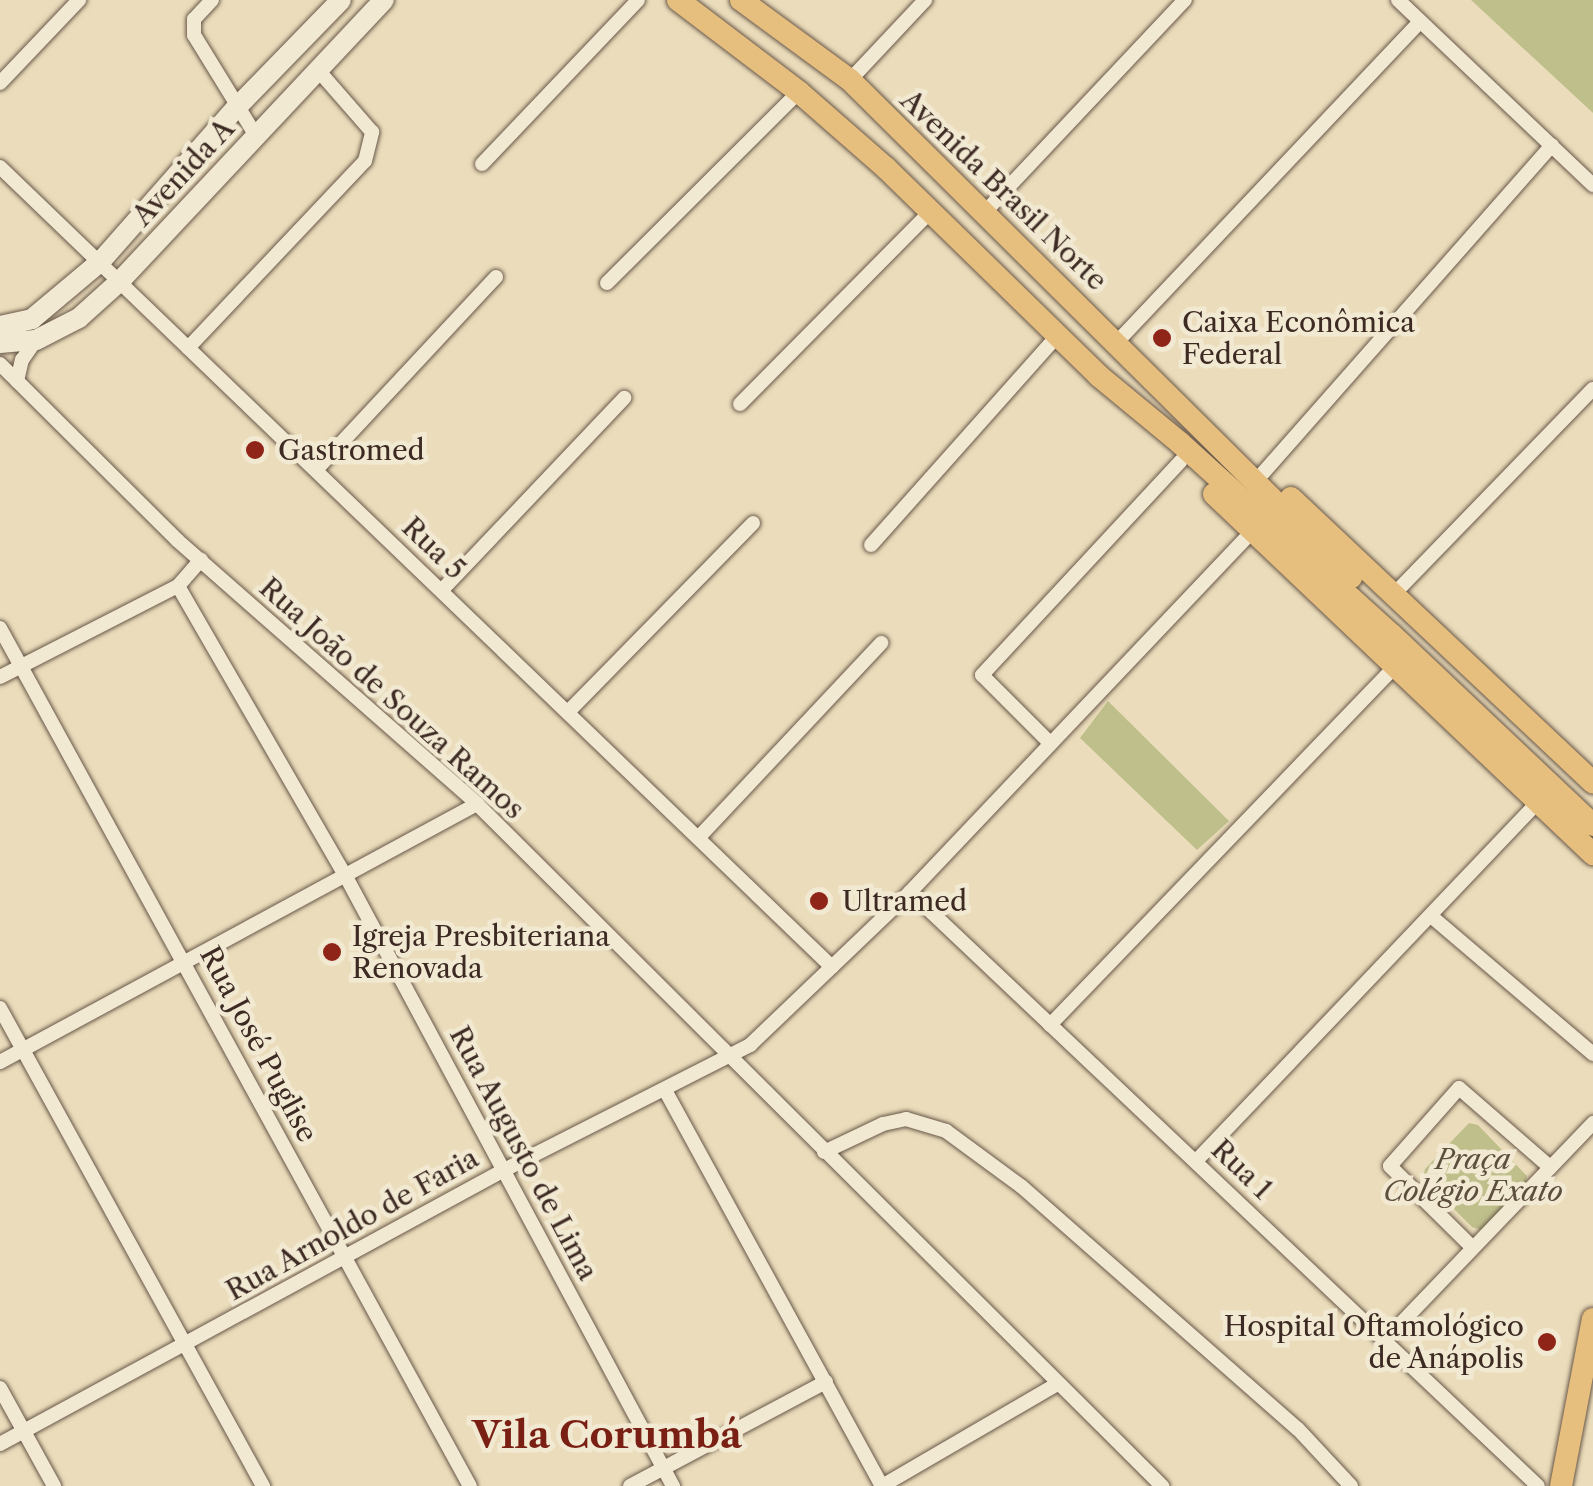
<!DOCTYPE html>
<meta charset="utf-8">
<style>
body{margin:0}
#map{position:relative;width:1593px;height:1486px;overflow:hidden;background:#ebddbb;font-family:"Libre Caslon Text",serif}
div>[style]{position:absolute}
.green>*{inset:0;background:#bfbf8b}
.roads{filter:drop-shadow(0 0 2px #685749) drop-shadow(0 0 2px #685749)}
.street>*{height:14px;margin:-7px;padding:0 7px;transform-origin:7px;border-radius:7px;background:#f2e9d3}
.secondary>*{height:20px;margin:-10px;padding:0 10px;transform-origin:10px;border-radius:10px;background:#f2e9d3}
.primary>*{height:22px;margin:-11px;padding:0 11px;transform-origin:11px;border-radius:11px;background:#e6be7e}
.dots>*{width:28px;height:28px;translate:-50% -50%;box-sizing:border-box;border:5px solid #f2e9d3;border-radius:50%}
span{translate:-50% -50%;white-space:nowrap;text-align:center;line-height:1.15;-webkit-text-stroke:9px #f2e9d3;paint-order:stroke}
.street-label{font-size:28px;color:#3c2a23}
.poi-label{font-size:28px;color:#3c2a23}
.left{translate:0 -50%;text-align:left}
.right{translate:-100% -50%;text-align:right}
.park-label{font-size:28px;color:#5d4f3d;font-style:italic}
.district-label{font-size:38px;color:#7a1f14;font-weight:700}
</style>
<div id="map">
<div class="green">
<div style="clip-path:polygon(1471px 0,1593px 0,1593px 113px)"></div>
<div style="clip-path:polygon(1108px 701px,1229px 821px,1197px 850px,1080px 738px)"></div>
<div style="clip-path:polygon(1469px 1123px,1478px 1125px,1527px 1176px,1525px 1186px,1481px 1230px,1472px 1227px,1423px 1178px,1425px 1169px)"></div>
</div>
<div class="roads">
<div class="street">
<div style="left:212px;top:0;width:26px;rotate:133deg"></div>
<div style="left:194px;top:19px;width:16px;rotate:90deg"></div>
<div style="left:194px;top:35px;width:116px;rotate:58.4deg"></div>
<div style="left:1398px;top:0;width:269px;rotate:43.5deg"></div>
<div style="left:850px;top:80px;width:110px;rotate:-46.8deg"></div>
<div style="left:0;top:83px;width:115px;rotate:-46.4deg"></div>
<div style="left:482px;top:164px;width:226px;rotate:-46.4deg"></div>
<div style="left:0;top:167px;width:1154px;rotate:43.88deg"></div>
<div style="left:984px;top:213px;width:293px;rotate:-46.7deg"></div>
<div style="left:607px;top:283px;width:271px;rotate:-44.9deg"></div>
<div style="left:1117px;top:342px;width:441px;rotate:-46.6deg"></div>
<div style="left:188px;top:348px;width:257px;rotate:-46.6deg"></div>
<div style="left:365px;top:161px;width:30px;rotate:-76deg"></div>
<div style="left:372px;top:132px;width:82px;rotate:-131.1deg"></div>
<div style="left:0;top:364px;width:250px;rotate:44.8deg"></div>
<div style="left:177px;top:540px;width:400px;rotate:41.3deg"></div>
<div style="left:477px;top:804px;width:967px;rotate:44.87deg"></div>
<div style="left:17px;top:381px;width:22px;rotate:-77deg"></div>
<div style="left:22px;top:360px;width:24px;rotate:-55deg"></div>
<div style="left:740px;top:404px;width:269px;rotate:-45.3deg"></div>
<div style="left:316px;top:470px;width:264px;rotate:-47deg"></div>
<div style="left:1263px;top:473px;width:437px;rotate:-48.6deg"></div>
<div style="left:871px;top:545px;width:281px;rotate:-48.3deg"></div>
<div style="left:178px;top:586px;width:332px;rotate:60deg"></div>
<div style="left:344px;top:873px;width:696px;rotate:61.78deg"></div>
<div style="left:442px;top:590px;width:265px;rotate:-46.5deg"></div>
<div style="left:1395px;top:593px;width:284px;rotate:-45.9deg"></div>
<div style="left:0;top:628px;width:978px;rotate:61.29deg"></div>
<div style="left:0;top:677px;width:200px;rotate:-27.1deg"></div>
<div style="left:178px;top:586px;width:35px;rotate:-49deg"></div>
<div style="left:569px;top:711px;width:263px;rotate:-45.6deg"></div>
<div style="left:1050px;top:743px;width:96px;rotate:-135deg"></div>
<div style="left:982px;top:675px;width:292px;rotate:-47.1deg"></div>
<div style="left:700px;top:836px;width:265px;rotate:-46.8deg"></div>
<div style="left:910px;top:892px;width:864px;rotate:43.41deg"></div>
<div style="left:1431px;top:916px;width:213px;rotate:40.4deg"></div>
<div style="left:0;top:1008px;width:546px;rotate:61.18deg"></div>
<div style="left:1050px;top:1025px;width:496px;rotate:-46.1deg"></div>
<div style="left:0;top:1062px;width:542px;rotate:-28.41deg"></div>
<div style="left:665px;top:1090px;width:452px;rotate:61.3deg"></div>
<div style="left:882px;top:1486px;width:203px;rotate:-30.2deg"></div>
<div style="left:824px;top:1152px;width:65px;rotate:-25.4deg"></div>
<div style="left:883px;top:1124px;width:24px;rotate:-12deg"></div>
<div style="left:906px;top:1119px;width:42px;rotate:16.7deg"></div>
<div style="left:946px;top:1131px;width:93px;rotate:36.3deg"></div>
<div style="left:1021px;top:1186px;width:368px;rotate:41.3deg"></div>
<div style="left:1298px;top:1429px;width:78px;rotate:47.1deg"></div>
<div style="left:1197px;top:1160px;width:492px;rotate:-46.4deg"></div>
<div style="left:1472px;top:1247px;width:115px;rotate:-135.4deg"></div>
<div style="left:1390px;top:1166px;width:104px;rotate:-48.5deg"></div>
<div style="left:1459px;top:1088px;width:121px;rotate:41deg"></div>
<div style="left:1385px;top:1340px;width:301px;rotate:-46.2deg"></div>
<div style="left:0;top:1388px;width:112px;rotate:61.1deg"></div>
<div style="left:0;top:1444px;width:576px;rotate:-28.52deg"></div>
<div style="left:506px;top:1169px;width:274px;rotate:-26.9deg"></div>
<div style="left:750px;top:1045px;width:221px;rotate:-43.7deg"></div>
<div style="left:910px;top:892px;width:497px;rotate:-46.5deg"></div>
<div style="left:630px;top:1486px;width:222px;rotate:-28deg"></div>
</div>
<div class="secondary">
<div style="left:0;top:326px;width:33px;rotate:-12deg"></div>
<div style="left:32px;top:319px;width:90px;rotate:-40deg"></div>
<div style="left:101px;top:261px;width:205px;rotate:-48.6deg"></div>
<div style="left:237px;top:107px;width:149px;rotate:-45.8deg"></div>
<div style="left:0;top:343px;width:36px;rotate:-5deg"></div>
<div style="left:36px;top:340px;width:48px;rotate:-27.1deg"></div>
<div style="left:79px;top:318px;width:54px;rotate:-42deg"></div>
<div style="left:119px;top:282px;width:387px;rotate:-46.8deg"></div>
</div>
<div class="primary">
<div style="left:678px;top:0;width:152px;rotate:37.2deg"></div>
<div style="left:799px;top:92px;width:117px;rotate:41.2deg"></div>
<div style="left:887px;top:169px;width:296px;rotate:44.3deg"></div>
<div style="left:1099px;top:376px;width:104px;rotate:39.5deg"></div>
<div style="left:1179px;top:442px;width:286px;rotate:42.2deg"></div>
<div style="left:1391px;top:634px;width:278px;rotate:43.4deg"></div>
<div style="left:741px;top:0;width:135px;rotate:36.3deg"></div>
<div style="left:850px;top:80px;width:706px;rotate:44.77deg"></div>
<div style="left:1214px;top:494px;width:523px;rotate:43.53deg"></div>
<div style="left:1291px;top:498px;width:415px;rotate:43.3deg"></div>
<div style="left:1561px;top:1486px;width:170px;rotate:-79.2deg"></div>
</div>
</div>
<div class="dots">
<div style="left:1162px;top:338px;background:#8f2418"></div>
<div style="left:255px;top:450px;background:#8f2418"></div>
<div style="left:819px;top:901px;background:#8f2418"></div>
<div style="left:332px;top:952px;background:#8f2418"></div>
<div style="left:1547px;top:1342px;background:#8f2418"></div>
</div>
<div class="street-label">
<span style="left:183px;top:172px;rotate:-47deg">Avenida A</span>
<span style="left:1004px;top:190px;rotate:44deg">Avenida Brasil Norte</span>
<span style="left:434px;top:548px;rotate:44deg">Rua 5</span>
<span style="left:392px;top:698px;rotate:42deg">Rua João de Souza Ramos</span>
<span style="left:259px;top:1044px;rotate:62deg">Rua José Puglise</span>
<span style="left:524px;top:1153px;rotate:62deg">Rua Augusto de Lima</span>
<span style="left:1242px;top:1169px;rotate:44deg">Rua 1</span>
<span style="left:352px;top:1224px;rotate:-29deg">Rua Arnoldo de Faria</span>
</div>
<div class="poi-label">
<span class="left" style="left:1182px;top:338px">Caixa Econômica<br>Federal</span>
<span class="left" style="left:278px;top:450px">Gastromed</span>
<span class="left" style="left:842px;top:901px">Ultramed</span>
<span class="left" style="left:352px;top:952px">Igreja Presbiteriana<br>Renovada</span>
<span class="right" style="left:1524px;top:1342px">Hospital Oftamológico<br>de Anápolis</span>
</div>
<div class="park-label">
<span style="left:1473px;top:1175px">Praça<br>Colégio Exato</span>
</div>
<div class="district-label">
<span style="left:607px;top:1435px">Vila Corumbá</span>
</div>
</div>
